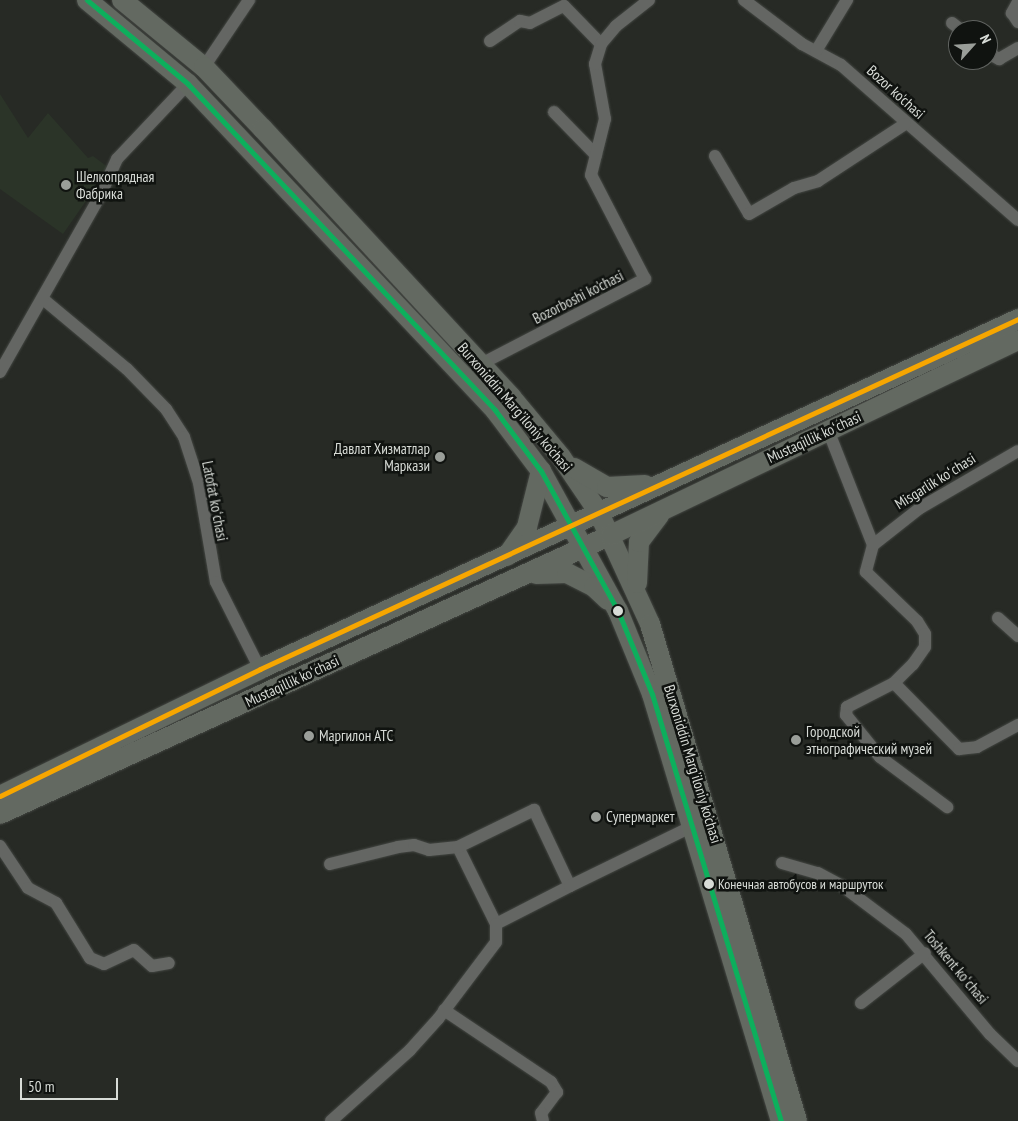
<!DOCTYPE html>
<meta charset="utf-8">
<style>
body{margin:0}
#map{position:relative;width:1018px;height:1121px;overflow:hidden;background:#272a25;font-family:"PT Sans Narrow",sans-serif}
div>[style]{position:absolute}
.built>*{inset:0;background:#2b3428}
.roads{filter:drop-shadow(0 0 1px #444743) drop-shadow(0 0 1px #444743)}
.minor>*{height:12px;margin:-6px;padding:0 6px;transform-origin:6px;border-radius:6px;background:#646663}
.primary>*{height:20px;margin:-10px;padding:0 10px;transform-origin:10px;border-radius:10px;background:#636961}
.bus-1>*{height:5px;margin:-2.5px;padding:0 2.5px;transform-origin:2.5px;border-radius:2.5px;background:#0daf5c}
.bus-2>*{height:5px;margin:-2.5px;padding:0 2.5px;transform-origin:2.5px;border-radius:2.5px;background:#f7a600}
.dots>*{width:14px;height:14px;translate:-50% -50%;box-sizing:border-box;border:2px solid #101310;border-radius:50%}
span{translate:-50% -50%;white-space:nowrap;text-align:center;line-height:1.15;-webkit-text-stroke:5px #101310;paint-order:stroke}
.bus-label{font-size:14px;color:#d8dcd7}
.left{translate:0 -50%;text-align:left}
.street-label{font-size:15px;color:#d8dcd7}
.poi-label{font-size:15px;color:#d8dcd7}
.right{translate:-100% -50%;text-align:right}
.north{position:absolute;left:948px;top:20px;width:50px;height:50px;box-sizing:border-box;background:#101310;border:1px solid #606360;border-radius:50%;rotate:64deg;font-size:14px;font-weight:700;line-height:20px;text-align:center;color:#d8dcd7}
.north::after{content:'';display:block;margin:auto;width:18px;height:22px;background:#9a9e99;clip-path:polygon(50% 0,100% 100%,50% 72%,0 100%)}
.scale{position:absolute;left:20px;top:1078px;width:98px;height:22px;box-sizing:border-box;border:2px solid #d8dcd7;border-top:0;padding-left:6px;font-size:15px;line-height:18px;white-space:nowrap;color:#d8dcd7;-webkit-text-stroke:4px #101310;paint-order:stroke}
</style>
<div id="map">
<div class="built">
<div style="clip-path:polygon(0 94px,28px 138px,48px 113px,88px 158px,93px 156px,109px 168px,63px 234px,0 189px)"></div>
</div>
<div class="roads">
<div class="minor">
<div style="left:744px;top:0;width:73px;rotate:37.2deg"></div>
<div style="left:802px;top:44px;width:44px;rotate:28.3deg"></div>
<div style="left:841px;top:65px;width:235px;rotate:41.2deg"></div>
<div style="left:1018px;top:2px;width:13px;rotate:119deg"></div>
<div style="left:1012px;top:13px;width:11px;rotate:56deg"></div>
<div style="left:952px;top:23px;width:11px;rotate:38deg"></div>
<div style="left:490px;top:41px;width:36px;rotate:-34deg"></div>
<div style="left:520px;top:21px;width:10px;rotate:11deg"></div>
<div style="left:530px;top:23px;width:38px;rotate:-27deg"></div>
<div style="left:564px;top:6px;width:53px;rotate:45.8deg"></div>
<div style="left:816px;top:51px;width:60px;rotate:-58.7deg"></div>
<div style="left:988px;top:53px;width:13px;rotate:29deg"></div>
<div style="left:999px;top:59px;width:22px;rotate:-30deg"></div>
<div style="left:204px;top:67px;width:81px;rotate:-56.1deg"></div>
<div style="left:554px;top:112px;width:60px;rotate:45.7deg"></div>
<div style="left:715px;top:156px;width:67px;rotate:59.6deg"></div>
<div style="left:749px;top:214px;width:52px;rotate:-30deg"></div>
<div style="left:794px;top:188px;width:25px;rotate:-16deg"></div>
<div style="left:818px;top:181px;width:104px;rotate:-33.2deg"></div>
<div style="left:43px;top:299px;width:109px;rotate:39.8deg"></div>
<div style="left:127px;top:369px;width:56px;rotate:45.7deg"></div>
<div style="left:166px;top:409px;width:33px;rotate:57deg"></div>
<div style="left:184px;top:437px;width:48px;rotate:71.9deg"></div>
<div style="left:199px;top:483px;width:100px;rotate:80.3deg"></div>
<div style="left:216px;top:582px;width:97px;rotate:63.2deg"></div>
<div style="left:481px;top:364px;width:185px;rotate:-27.4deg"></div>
<div style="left:645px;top:279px;width:117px;rotate:-117.4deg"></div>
<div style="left:591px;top:175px;width:58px;rotate:-76deg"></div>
<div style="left:605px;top:119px;width:56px;rotate:-100.3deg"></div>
<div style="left:595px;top:64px;width:21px;rotate:-73deg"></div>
<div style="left:601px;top:44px;width:23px;rotate:-50deg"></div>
<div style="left:616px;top:26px;width:42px;rotate:-38.2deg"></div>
<div style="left:0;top:372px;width:200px;rotate:-60.4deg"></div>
<div style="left:99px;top:198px;width:43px;rotate:-65.2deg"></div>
<div style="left:117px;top:159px;width:103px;rotate:-46.6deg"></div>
<div style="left:828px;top:430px;width:123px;rotate:68.6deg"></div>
<div style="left:873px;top:545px;width:28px;rotate:105deg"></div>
<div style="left:866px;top:572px;width:71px;rotate:43.9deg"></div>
<div style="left:917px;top:621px;width:15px;rotate:58deg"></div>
<div style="left:925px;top:634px;width:13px;rotate:90deg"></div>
<div style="left:925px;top:647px;width:21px;rotate:125deg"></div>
<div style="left:913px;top:664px;width:27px;rotate:135deg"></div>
<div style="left:894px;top:683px;width:53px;rotate:152.9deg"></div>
<div style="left:847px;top:707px;width:8px;rotate:97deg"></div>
<div style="left:846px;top:715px;width:54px;rotate:51deg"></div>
<div style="left:880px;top:757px;width:84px;rotate:36.7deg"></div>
<div style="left:873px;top:545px;width:60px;rotate:-38.2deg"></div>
<div style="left:920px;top:508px;width:113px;rotate:-30.2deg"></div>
<div style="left:998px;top:618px;width:27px;rotate:42deg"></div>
<div style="left:894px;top:683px;width:93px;rotate:45.4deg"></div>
<div style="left:959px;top:749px;width:18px;rotate:-6deg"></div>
<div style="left:977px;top:747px;width:47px;rotate:-28.2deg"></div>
<div style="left:0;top:846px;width:50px;rotate:56.3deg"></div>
<div style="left:28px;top:888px;width:32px;rotate:28deg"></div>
<div style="left:56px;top:903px;width:65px;rotate:58.3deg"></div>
<div style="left:90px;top:958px;width:15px;rotate:23deg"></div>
<div style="left:104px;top:964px;width:33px;rotate:-25deg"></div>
<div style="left:134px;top:950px;width:24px;rotate:42deg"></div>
<div style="left:152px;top:966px;width:17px;rotate:-10deg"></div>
<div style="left:458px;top:847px;width:86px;rotate:63.7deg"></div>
<div style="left:496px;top:924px;width:83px;rotate:-27.2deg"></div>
<div style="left:782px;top:863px;width:37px;rotate:16deg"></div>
<div style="left:818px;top:873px;width:26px;rotate:28deg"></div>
<div style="left:841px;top:885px;width:81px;rotate:37deg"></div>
<div style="left:906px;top:934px;width:131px;rotate:50deg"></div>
<div style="left:990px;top:1034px;width:39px;rotate:44deg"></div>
<div style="left:330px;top:864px;width:70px;rotate:-14deg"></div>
<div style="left:398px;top:847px;width:16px;rotate:-7deg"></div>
<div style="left:414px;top:845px;width:16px;rotate:18deg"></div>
<div style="left:429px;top:850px;width:29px;rotate:-6deg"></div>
<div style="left:458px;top:847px;width:85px;rotate:-26deg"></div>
<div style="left:534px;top:810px;width:84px;rotate:64.7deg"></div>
<div style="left:570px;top:886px;width:137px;rotate:-26deg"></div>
<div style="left:861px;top:1003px;width:81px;rotate:-38deg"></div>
<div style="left:444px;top:1010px;width:129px;rotate:33.9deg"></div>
<div style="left:551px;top:1082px;width:12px;rotate:59deg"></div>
<div style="left:557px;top:1092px;width:26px;rotate:127deg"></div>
<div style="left:541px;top:1113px;width:8px;rotate:76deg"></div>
<div style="left:331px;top:1121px;width:106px;rotate:-41.9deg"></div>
<div style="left:410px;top:1050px;width:42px;rotate:-47.9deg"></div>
<div style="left:438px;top:1019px;width:96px;rotate:-53deg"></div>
<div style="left:496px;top:942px;width:18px;rotate:-90deg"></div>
</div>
<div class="primary">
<div style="left:87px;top:0;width:131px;rotate:39.7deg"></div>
<div style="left:188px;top:84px;width:448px;rotate:46.7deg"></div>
<div style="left:495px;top:410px;width:76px;rotate:53deg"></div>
<div style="left:541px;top:471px;width:160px;rotate:61.2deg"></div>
<div style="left:618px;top:611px;width:90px;rotate:67.7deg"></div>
<div style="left:652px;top:694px;width:446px;rotate:73.2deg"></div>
<div style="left:122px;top:0;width:106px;rotate:39.3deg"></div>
<div style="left:204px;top:67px;width:86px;rotate:46.4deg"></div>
<div style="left:263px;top:129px;width:365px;rotate:47.2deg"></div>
<div style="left:511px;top:397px;width:78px;rotate:50.2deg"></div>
<div style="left:561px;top:457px;width:68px;rotate:55.8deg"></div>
<div style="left:599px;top:513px;width:122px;rotate:65.3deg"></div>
<div style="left:650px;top:624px;width:518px;rotate:73.52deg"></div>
<div style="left:574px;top:468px;width:38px;rotate:30deg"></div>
<div style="left:607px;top:487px;width:38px;rotate:-3deg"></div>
<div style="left:507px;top:556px;width:35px;rotate:-55deg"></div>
<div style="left:527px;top:527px;width:58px;rotate:-76deg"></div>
<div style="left:536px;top:574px;width:31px;rotate:-2deg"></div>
<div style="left:567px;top:573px;width:30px;rotate:27deg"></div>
<div style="left:594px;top:587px;width:19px;rotate:43deg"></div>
<div style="left:637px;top:583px;width:41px;rotate:-87.2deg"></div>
<div style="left:639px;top:542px;width:34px;rotate:-53deg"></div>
<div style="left:0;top:796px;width:289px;rotate:-26deg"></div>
<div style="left:260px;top:669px;width:835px;rotate:-24.78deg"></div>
<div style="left:0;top:814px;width:672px;rotate:-24.54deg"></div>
<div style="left:611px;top:535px;width:451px;rotate:-25.6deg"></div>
</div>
</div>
<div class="bus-1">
<div style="left:87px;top:0;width:131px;rotate:39.7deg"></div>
<div style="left:188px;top:84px;width:448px;rotate:46.7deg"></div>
<div style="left:495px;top:410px;width:76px;rotate:53deg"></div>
<div style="left:541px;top:471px;width:160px;rotate:61.2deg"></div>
<div style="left:618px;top:611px;width:90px;rotate:67.7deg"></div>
<div style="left:652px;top:694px;width:446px;rotate:73.2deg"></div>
</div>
<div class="bus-2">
<div style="left:0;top:796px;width:289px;rotate:-26deg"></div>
<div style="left:260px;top:669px;width:835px;rotate:-24.78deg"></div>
</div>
<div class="dots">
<div style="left:66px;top:185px;background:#9a9e99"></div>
<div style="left:440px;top:457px;background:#9a9e99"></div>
<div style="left:618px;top:611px;background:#d8dcd7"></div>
<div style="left:309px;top:736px;background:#9a9e99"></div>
<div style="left:796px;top:740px;background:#9a9e99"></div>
<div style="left:596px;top:817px;background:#9a9e99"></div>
<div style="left:709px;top:884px;background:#d8dcd7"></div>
</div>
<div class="bus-label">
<span class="left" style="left:718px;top:884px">Конечная автобусов и маршруток</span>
</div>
<div class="street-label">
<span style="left:896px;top:92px;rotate:42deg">Bozor ko'chasi</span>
<span style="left:578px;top:297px;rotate:-27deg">Bozorboshi ko'chasi</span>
<span style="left:515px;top:407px;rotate:49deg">Burxoniddin Marg’iloniy ko’chasi</span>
<span style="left:814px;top:437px;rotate:-25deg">Mustaqillik koʻchasi</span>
<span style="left:935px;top:481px;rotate:-32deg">Misgarlik koʻchasi</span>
<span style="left:215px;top:501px;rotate:79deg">Latofat koʻchasi</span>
<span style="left:292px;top:681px;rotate:-25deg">Mustaqillik koʻchasi</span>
<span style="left:693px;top:764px;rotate:73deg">Burxoniddin Marg’iloniy ko’chasi</span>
<span style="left:956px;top:967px;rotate:50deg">Toshkent koʻchasi</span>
</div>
<div class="poi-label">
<span class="left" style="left:76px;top:185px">Шелкопрядная<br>Фабрика</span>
<span class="right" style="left:430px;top:457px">Давлат Хизматлар<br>Маркази</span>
<span class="left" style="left:806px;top:740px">Городской<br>этнографический музей</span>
<span class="left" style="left:319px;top:736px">Маргилон АТС</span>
<span class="left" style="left:606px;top:817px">Супермаркет</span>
</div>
<div class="north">N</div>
<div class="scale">50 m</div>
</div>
